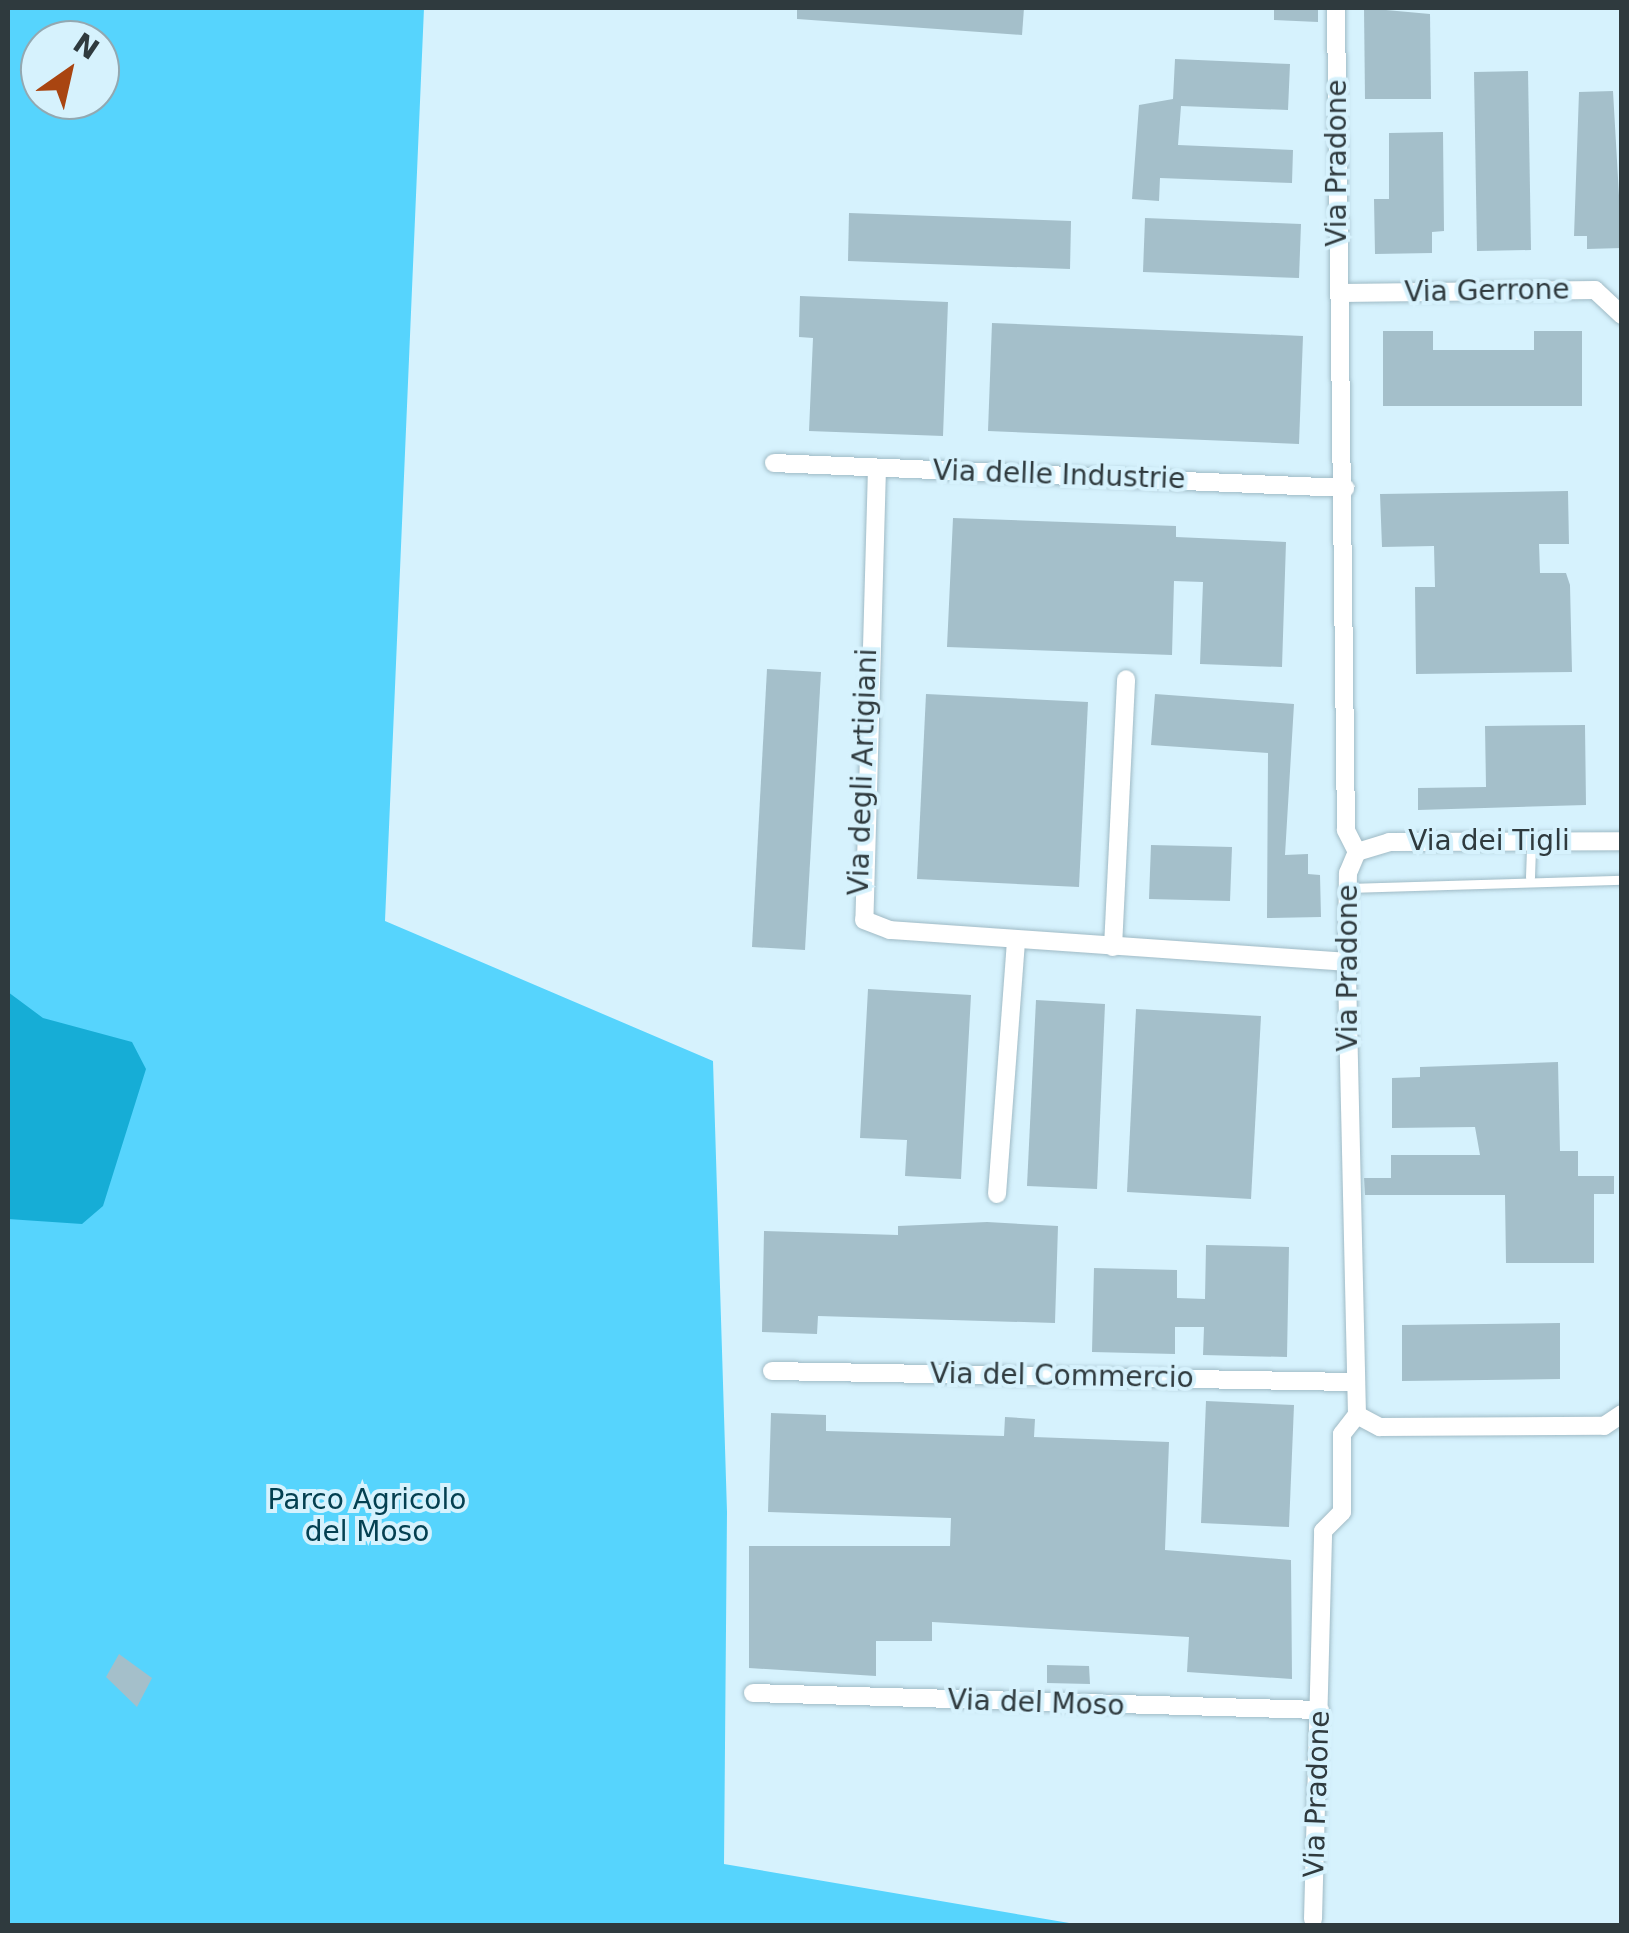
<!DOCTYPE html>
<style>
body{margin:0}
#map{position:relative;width:1629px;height:1933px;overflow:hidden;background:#d6f2fd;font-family:"DejaVu Sans",sans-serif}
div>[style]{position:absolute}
.green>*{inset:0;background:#56d4fd}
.water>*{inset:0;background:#16add6}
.building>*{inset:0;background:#a4bfca}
.roads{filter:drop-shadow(0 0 2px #9fbac5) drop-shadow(0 0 2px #9fbac5)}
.lane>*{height:9px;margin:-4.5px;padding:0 4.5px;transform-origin:4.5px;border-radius:4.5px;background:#fff}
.street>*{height:18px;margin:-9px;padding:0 9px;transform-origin:9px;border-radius:9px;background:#fff}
span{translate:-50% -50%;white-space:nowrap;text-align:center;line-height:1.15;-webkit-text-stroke:8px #d6f2fd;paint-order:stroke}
.street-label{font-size:28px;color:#2f3a3e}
.park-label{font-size:28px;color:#044051}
.frame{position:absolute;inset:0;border:10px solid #2f3a3e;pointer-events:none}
.north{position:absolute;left:20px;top:20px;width:100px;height:100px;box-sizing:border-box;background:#d6f2fd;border:2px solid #93a8b1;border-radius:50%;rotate:34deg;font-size:28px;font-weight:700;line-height:40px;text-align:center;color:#2f3a3e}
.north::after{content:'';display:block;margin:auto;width:35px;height:45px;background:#a94511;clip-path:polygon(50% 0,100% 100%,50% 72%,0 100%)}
</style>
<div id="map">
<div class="green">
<div style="clip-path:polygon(evenodd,8px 8px,424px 8px,385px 921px,713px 1061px,727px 1512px,724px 1864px,1081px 1925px,8px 1926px,8px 8px,40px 40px,100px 40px,100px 100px,40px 100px,40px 40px)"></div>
</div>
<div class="water">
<div style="clip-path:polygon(8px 992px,43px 1018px,132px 1042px,146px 1069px,103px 1206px,82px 1224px,8px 1219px)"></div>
</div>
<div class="building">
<div style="clip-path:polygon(797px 8px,1024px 8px,1022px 35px,797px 19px)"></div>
<div style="clip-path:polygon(1274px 8px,1318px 8px,1318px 22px,1274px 20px)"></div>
<div style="clip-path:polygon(1364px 8px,1430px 14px,1431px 99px,1365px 99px)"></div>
<div style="clip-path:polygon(1175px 59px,1290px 64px,1288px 110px,1181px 106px,1178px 145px,1293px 150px,1292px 183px,1160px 178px,1159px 201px,1132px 199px,1139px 105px,1173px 99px)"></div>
<div style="clip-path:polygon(1528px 71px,1531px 250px,1477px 251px,1474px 72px)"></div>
<div style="clip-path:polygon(1613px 91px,1622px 248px,1587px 249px,1587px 236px,1574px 236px,1579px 92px)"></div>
<div style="clip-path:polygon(1443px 132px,1444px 231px,1432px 232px,1432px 253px,1375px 254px,1374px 199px,1389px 199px,1389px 133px)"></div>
<div style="clip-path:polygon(849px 213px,1071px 221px,1070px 269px,848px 261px)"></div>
<div style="clip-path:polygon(1145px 218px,1301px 224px,1299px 278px,1143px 272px)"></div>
<div style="clip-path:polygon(800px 296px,948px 302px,943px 436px,809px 431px,813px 338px,799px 337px)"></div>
<div style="clip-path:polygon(992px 323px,1303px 336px,1299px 444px,988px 431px)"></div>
<div style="clip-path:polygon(1383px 331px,1433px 331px,1433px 350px,1534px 350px,1534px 331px,1582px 331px,1582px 406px,1383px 406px)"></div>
<div style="clip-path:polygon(1568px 491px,1569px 544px,1539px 544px,1540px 573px,1566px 573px,1570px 585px,1572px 672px,1416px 674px,1415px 587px,1435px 587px,1434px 546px,1382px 547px,1380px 494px)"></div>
<div style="clip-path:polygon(953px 518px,1176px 526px,1176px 537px,1286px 542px,1282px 667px,1200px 664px,1203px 582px,1174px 581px,1172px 655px,947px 647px)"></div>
<div style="clip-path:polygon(767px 669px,821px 672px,805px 950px,752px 947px)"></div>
<div style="clip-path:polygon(926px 694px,1088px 702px,1079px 887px,917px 879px)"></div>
<div style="clip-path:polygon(1155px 694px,1294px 704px,1285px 855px,1308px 854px,1308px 874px,1320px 875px,1321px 917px,1267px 918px,1268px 753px,1151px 745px)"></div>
<div style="clip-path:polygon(1585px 725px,1586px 805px,1418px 810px,1418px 788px,1486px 787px,1485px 726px)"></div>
<div style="clip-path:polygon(1151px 845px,1232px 847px,1230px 901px,1149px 899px)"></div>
<div style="clip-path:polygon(868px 989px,971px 995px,961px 1179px,905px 1176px,907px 1140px,860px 1138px)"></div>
<div style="clip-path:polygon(1036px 1000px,1105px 1004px,1097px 1189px,1027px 1186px)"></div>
<div style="clip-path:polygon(1136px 1009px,1261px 1016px,1251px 1199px,1127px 1192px)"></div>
<div style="clip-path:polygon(1558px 1062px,1560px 1151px,1578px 1151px,1578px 1176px,1614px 1176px,1614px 1194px,1594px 1194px,1594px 1263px,1506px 1263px,1505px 1195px,1365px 1195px,1364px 1178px,1391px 1178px,1391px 1155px,1480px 1155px,1475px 1127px,1392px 1128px,1392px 1078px,1420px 1077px,1420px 1067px)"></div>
<div style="clip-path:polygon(987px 1222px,1058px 1226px,1055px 1323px,818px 1316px,817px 1334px,762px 1332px,764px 1231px,898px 1235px,898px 1226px)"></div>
<div style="clip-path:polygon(1206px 1245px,1289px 1247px,1287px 1357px,1203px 1355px,1204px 1327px,1175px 1327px,1175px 1354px,1092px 1352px,1094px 1268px,1177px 1270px,1177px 1298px,1205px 1299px)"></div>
<div style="clip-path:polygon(1560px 1323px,1560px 1379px,1402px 1381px,1402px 1325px)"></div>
<div style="clip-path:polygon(1206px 1401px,1294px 1405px,1289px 1527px,1201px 1523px)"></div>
<div style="clip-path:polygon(771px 1413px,826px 1415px,826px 1431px,1004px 1436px,1005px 1417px,1035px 1419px,1034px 1437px,1169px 1442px,1165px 1550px,1291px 1560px,1292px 1679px,1187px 1672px,1189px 1637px,932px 1622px,932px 1641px,876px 1641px,876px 1676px,749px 1668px,749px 1546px,950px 1546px,951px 1518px,768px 1512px)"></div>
<div style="clip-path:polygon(119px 1654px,152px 1678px,137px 1707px,106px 1677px)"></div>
<div style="clip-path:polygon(1047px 1665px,1089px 1666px,1090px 1684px,1047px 1683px)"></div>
</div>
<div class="roads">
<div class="lane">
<div style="left:1530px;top:877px;width:36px;rotate:-88deg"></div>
<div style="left:1348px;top:888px;width:274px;rotate:-1.7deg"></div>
</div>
<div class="street">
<div style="left:1341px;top:293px;width:254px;rotate:-0.7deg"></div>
<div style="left:1595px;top:290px;width:37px;rotate:43deg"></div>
<div style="left:774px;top:463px;width:572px;rotate:2.51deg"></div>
<div style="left:877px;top:468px;width:452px;rotate:91.6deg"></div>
<div style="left:864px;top:920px;width:28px;rotate:21deg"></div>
<div style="left:890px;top:930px;width:458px;rotate:4deg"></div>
<div style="left:1357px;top:852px;width:34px;rotate:-17deg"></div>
<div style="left:1389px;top:842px;width:233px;rotate:-0.2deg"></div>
<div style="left:1113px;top:947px;width:268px;rotate:-87.2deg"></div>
<div style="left:997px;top:1194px;width:254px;rotate:-85.7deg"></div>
<div style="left:772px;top:1371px;width:579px;rotate:1.09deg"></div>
<div style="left:1357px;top:1415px;width:26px;rotate:28deg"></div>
<div style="left:1380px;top:1427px;width:224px;rotate:-0.3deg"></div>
<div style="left:1604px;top:1426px;width:22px;rotate:-34deg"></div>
<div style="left:753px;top:1693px;width:567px;rotate:1.72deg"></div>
<div style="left:1313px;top:1919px;width:388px;rotate:-88.5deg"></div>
<div style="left:1323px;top:1531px;width:27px;rotate:-45deg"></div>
<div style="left:1342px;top:1512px;width:78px;rotate:-90deg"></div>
<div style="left:1342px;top:1434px;width:24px;rotate:-52deg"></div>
<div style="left:1357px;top:1415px;width:453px;rotate:-91.3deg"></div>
<div style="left:1347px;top:962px;width:89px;rotate:-89.4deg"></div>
<div style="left:1348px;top:873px;width:23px;rotate:-67deg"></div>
<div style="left:1357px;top:852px;width:25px;rotate:-117deg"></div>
<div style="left:1346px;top:830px;width:822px;rotate:-90.7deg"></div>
</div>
</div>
<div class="street-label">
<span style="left:1337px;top:163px;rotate:-90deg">Via Pradone</span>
<span style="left:1487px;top:291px;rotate:-1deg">Via Gerrone</span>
<span style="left:1059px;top:475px;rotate:2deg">Via delle Industrie</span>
<span style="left:863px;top:772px;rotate:-88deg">Via degli Artigiani</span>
<span style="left:1489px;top:841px">Via dei Tigli</span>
<span style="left:1348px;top:968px;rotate:-90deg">Via Pradone</span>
<span style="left:1062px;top:1376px;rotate:1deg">Via del Commercio</span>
<span style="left:1036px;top:1703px;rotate:2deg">Via del Moso</span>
<span style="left:1317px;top:1794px;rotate:-88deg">Via Pradone</span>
</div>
<div class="park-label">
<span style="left:367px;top:1516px">Parco Agricolo<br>del Moso</span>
</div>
<div class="frame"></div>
<div class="north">N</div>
</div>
